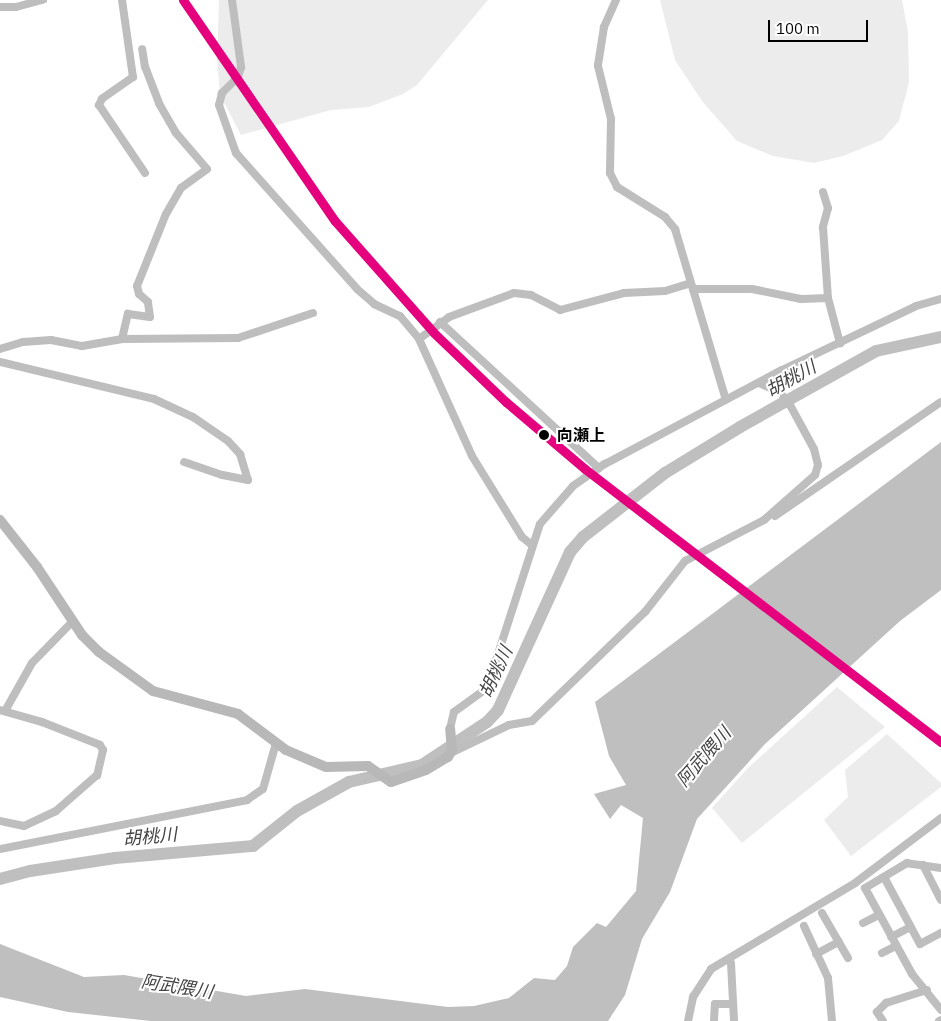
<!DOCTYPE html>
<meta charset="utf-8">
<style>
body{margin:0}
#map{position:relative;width:941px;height:1021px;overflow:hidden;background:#fff;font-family:"IBM Plex Sans","Noto Sans JP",sans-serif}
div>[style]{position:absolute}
.green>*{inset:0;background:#ececec}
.water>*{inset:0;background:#bfbfbf}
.river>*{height:12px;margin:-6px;padding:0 6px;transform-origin:6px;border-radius:6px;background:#bfbfbf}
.street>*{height:8px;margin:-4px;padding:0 4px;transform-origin:4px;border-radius:4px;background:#bebebe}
.secondary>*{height:10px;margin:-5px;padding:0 5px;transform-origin:5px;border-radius:5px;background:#b8b8b8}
.rail-1>*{height:9px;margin:-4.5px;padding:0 4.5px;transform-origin:4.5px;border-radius:4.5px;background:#e5007d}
.dots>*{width:14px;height:14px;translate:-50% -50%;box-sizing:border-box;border:2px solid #fff;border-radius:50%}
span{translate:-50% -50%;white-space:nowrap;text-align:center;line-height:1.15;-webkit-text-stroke:4px #fff;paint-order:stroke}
.stop-label{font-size:16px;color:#000;font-weight:700}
.left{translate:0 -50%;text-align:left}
.water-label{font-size:18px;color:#444;font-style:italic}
.scale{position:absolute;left:768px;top:20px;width:100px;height:22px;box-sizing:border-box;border:2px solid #000;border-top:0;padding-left:6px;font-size:15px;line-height:18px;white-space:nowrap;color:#000;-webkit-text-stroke:4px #fff;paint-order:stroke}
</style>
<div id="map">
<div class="green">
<div style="clip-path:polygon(219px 0,488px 0,417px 85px,403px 94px,369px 107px,331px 110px,241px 135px,220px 95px,217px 59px)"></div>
<div style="clip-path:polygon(660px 0,902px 0,908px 32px,909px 82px,899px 121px,882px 140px,843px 156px,814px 163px,773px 156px,737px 141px,702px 101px,675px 60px)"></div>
<div style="clip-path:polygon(837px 687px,885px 727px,742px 843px,712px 808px,748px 768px)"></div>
<div style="clip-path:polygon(887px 734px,941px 783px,941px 787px,851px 856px,824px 820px,848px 797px,845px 770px)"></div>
</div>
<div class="water">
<div style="clip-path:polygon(941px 442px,941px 590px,900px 621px,765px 744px,697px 819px,670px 892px,642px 939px,625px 995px,608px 1021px,151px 1021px,68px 1012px,0 997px,0 944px,84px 977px,124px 975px,246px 996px,305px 989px,448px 1007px,474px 1006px,509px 998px,534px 978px,555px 980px,567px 966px,573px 947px,597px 923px,606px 927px,636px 891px,643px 818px,621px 805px,610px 819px,594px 794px,626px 785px,609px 756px,595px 702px)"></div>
</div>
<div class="river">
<div style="left:0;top:879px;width:31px;rotate:-15deg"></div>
<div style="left:30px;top:871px;width:86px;rotate:-8.7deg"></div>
<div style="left:115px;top:858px;width:139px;rotate:-5deg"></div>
<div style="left:253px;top:846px;width:56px;rotate:-38.5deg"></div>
<div style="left:297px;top:811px;width:60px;rotate:-29.1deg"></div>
<div style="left:349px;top:782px;width:75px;rotate:-13.1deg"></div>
<div style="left:422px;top:765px;width:78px;rotate:-33.5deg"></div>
<div style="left:487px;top:722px;width:16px;rotate:-47deg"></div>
<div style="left:498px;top:710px;width:174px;rotate:-65.5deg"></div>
<div style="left:570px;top:552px;width:20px;rotate:-49deg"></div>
<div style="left:583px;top:537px;width:104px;rotate:-38deg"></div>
<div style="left:665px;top:473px;width:88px;rotate:-31.5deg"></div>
<div style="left:740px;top:427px;width:156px;rotate:-29.2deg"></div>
<div style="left:876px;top:351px;width:66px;rotate:-12.2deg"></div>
</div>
<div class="street">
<div style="left:122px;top:0;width:78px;rotate:81.9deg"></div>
<div style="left:133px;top:77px;width:38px;rotate:145deg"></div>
<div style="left:102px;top:99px;width:7px;rotate:117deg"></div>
<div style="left:99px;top:105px;width:82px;rotate:55.9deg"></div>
<div style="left:232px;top:0;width:68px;rotate:82.3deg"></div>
<div style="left:241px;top:67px;width:10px;rotate:107deg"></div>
<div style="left:238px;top:77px;width:23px;rotate:135deg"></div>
<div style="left:222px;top:93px;width:12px;rotate:104deg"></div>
<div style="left:219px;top:105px;width:51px;rotate:70.5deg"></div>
<div style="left:236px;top:153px;width:182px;rotate:48.3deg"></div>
<div style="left:357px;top:289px;width:23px;rotate:41deg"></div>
<div style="left:374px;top:304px;width:29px;rotate:25deg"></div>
<div style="left:400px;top:316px;width:30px;rotate:50deg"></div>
<div style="left:419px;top:339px;width:128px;rotate:65.6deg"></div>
<div style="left:472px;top:456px;width:95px;rotate:58.3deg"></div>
<div style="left:522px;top:537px;width:13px;rotate:39deg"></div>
<div style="left:616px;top:0;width:30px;rotate:114deg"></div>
<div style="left:604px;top:27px;width:39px;rotate:99deg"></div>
<div style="left:598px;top:66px;width:55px;rotate:76.2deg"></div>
<div style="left:611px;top:119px;width:54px;rotate:91.1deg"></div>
<div style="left:610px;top:173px;width:16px;rotate:63deg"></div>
<div style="left:617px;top:187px;width:57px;rotate:32deg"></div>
<div style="left:665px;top:217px;width:16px;rotate:50deg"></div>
<div style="left:675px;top:229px;width:178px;rotate:73.4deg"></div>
<div style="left:0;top:7px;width:16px"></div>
<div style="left:16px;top:7px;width:28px;rotate:-15deg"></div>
<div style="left:823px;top:192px;width:17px;rotate:73deg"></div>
<div style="left:828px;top:208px;width:20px;rotate:105deg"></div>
<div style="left:823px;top:227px;width:71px;rotate:86deg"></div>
<div style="left:828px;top:298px;width:47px;rotate:75.1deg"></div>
<div style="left:693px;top:289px;width:59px"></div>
<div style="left:752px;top:289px;width:50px;rotate:11.5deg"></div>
<div style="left:801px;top:299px;width:27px;rotate:-2deg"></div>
<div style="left:440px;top:322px;width:216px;rotate:42.6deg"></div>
<div style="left:122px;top:339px;width:26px;rotate:-77deg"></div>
<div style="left:128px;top:314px;width:22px;rotate:8deg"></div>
<div style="left:150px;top:317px;width:15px;rotate:-98deg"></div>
<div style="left:148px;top:302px;width:12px;rotate:-138deg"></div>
<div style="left:139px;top:294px;width:8px;rotate:-104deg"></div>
<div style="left:137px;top:286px;width:78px;rotate:-68.1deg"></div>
<div style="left:166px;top:214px;width:30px;rotate:-60deg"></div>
<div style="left:181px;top:188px;width:32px;rotate:-36deg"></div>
<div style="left:207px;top:169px;width:48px;rotate:-130.7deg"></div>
<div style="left:176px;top:133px;width:34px;rotate:-120deg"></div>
<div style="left:159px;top:103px;width:39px;rotate:-111deg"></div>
<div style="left:145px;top:67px;width:18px;rotate:-99deg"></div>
<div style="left:419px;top:339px;width:37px;rotate:-36deg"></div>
<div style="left:449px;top:317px;width:69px;rotate:-20.3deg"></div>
<div style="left:514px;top:293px;width:17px;rotate:7deg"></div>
<div style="left:531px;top:295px;width:33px;rotate:27deg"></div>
<div style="left:560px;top:310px;width:66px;rotate:-14.9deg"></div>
<div style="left:624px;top:293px;width:41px;rotate:-2.8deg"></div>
<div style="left:665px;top:291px;width:27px;rotate:-17deg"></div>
<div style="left:0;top:349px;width:24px;rotate:-17deg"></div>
<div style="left:23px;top:342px;width:28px;rotate:-4deg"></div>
<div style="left:51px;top:340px;width:32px;rotate:11deg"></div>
<div style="left:82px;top:346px;width:41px;rotate:-9.9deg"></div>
<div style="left:122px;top:339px;width:116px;rotate:-0.5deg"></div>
<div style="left:238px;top:338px;width:79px;rotate:-18.4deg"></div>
<div style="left:0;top:362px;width:158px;rotate:13.5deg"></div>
<div style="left:154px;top:399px;width:43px;rotate:24.8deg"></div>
<div style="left:193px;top:417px;width:42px;rotate:34.4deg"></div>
<div style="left:228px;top:441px;width:18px;rotate:47deg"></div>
<div style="left:240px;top:454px;width:27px;rotate:73deg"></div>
<div style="left:248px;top:480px;width:26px;rotate:-169deg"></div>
<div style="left:222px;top:475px;width:40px;rotate:-161.1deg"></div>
<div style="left:775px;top:516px;width:201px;rotate:-34.5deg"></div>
<div style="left:0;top:710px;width:44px;rotate:15.9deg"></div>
<div style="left:42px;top:722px;width:62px;rotate:21.6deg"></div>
<div style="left:100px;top:745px;width:6px;rotate:59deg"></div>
<div style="left:103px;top:750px;width:26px;rotate:103deg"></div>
<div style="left:97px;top:775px;width:55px;rotate:138.7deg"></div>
<div style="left:56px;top:811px;width:35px;rotate:155deg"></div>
<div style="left:24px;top:826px;width:25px;rotate:-168deg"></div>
<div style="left:5px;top:711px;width:55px;rotate:-60.6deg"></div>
<div style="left:32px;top:663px;width:57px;rotate:-45.7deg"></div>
<div style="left:450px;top:729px;width:17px;rotate:-77deg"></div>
<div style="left:454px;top:712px;width:41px;rotate:-36deg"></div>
<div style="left:487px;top:688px;width:172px;rotate:-72.1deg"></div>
<div style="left:540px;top:524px;width:50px;rotate:-49deg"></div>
<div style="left:573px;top:486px;width:39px;rotate:-35deg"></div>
<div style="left:605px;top:464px;width:200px;rotate:-28deg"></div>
<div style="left:782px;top:370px;width:148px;rotate:-25.5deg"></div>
<div style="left:916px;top:306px;width:26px;rotate:-16deg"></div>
<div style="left:451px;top:753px;width:64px;rotate:-25.8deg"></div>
<div style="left:509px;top:725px;width:23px;rotate:-10deg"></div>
<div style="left:532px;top:721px;width:157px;rotate:-44deg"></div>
<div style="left:645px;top:612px;width:65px;rotate:-51.9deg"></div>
<div style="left:685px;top:561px;width:89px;rotate:-27.4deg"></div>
<div style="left:764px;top:520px;width:68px;rotate:-41.4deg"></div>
<div style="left:815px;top:475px;width:10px;rotate:-73deg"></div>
<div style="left:818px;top:465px;width:16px;rotate:-104deg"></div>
<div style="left:814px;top:449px;width:50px;rotate:-118.6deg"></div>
<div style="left:790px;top:405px;width:16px;rotate:-128deg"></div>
<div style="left:780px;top:392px;width:23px;rotate:-157deg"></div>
<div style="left:0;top:849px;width:252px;rotate:-11.2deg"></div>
<div style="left:247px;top:800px;width:19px;rotate:-35deg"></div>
<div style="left:263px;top:789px;width:48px;rotate:-74.2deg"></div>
<div style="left:923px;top:865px;width:39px;rotate:63deg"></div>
<div style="left:941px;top:868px;width:34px;rotate:-172deg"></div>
<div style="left:907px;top:863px;width:49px;rotate:149.2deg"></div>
<div style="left:865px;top:888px;width:98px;rotate:61.3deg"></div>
<div style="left:912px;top:974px;width:46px;rotate:51.1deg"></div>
<div style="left:884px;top:877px;width:76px;rotate:61.8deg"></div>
<div style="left:920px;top:944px;width:24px;rotate:-28deg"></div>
<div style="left:822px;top:913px;width:52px;rotate:60deg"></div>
<div style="left:863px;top:923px;width:18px;rotate:-27deg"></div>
<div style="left:804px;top:926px;width:57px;rotate:65.2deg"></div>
<div style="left:828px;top:978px;width:43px;rotate:84.7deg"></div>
<div style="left:891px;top:937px;width:22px;rotate:-27deg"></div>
<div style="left:882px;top:953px;width:16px;rotate:-27deg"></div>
<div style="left:816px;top:954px;width:26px;rotate:-28deg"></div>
<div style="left:731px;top:963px;width:58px;rotate:87deg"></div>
<div style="left:688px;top:1021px;width:25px;rotate:-78deg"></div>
<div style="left:693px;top:997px;width:33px;rotate:-57deg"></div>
<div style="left:711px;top:969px;width:168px;rotate:-30.8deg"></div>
<div style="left:855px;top:883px;width:108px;rotate:-37.1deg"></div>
<div style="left:714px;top:1021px;width:17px;rotate:-87deg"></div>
<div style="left:715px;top:1004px;width:18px"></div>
<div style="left:883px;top:1021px;width:11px;rotate:-124deg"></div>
<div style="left:877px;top:1012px;width:13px;rotate:-45deg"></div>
<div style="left:886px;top:1003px;width:43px;rotate:-17.6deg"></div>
<div style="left:939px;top:1021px;width:2px;rotate:-27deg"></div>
</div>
<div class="secondary">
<div style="left:0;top:520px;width:60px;rotate:51.8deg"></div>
<div style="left:37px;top:567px;width:82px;rotate:56.5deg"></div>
<div style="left:82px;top:635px;width:24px;rotate:45deg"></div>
<div style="left:99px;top:652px;width:67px;rotate:35.8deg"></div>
<div style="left:153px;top:691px;width:88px;rotate:15.1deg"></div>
<div style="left:238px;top:714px;width:60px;rotate:36.9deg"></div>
<div style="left:286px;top:750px;width:43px;rotate:23deg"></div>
<div style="left:326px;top:767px;width:42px;rotate:-1.4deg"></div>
<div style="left:368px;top:766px;width:28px;rotate:35deg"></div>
<div style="left:391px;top:782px;width:37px;rotate:-19deg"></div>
<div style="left:426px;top:770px;width:26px;rotate:-31deg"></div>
<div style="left:448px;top:757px;width:8px;rotate:-60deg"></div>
<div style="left:452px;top:750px;width:21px;rotate:-95deg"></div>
</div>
<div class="rail-1">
<div style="left:183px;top:0;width:268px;rotate:55.5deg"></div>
<div style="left:335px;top:221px;width:149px;rotate:48.5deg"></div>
<div style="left:434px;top:333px;width:100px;rotate:43.8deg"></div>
<div style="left:506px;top:402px;width:104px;rotate:40.3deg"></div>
<div style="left:585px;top:469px;width:449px;rotate:37.5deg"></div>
</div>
<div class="dots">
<div style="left:544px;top:435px;background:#000"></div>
</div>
<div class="stop-label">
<span class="left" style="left:557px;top:435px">向瀬上</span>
</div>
<div class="water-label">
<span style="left:791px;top:379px;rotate:-29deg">胡桃川</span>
<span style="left:496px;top:672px;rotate:-65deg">胡桃川</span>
<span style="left:704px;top:757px;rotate:-49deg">阿武隈川</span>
<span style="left:150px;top:837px;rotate:-5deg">胡桃川</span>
<span style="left:177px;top:987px;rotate:9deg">阿武隈川</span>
</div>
<div class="scale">100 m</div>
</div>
